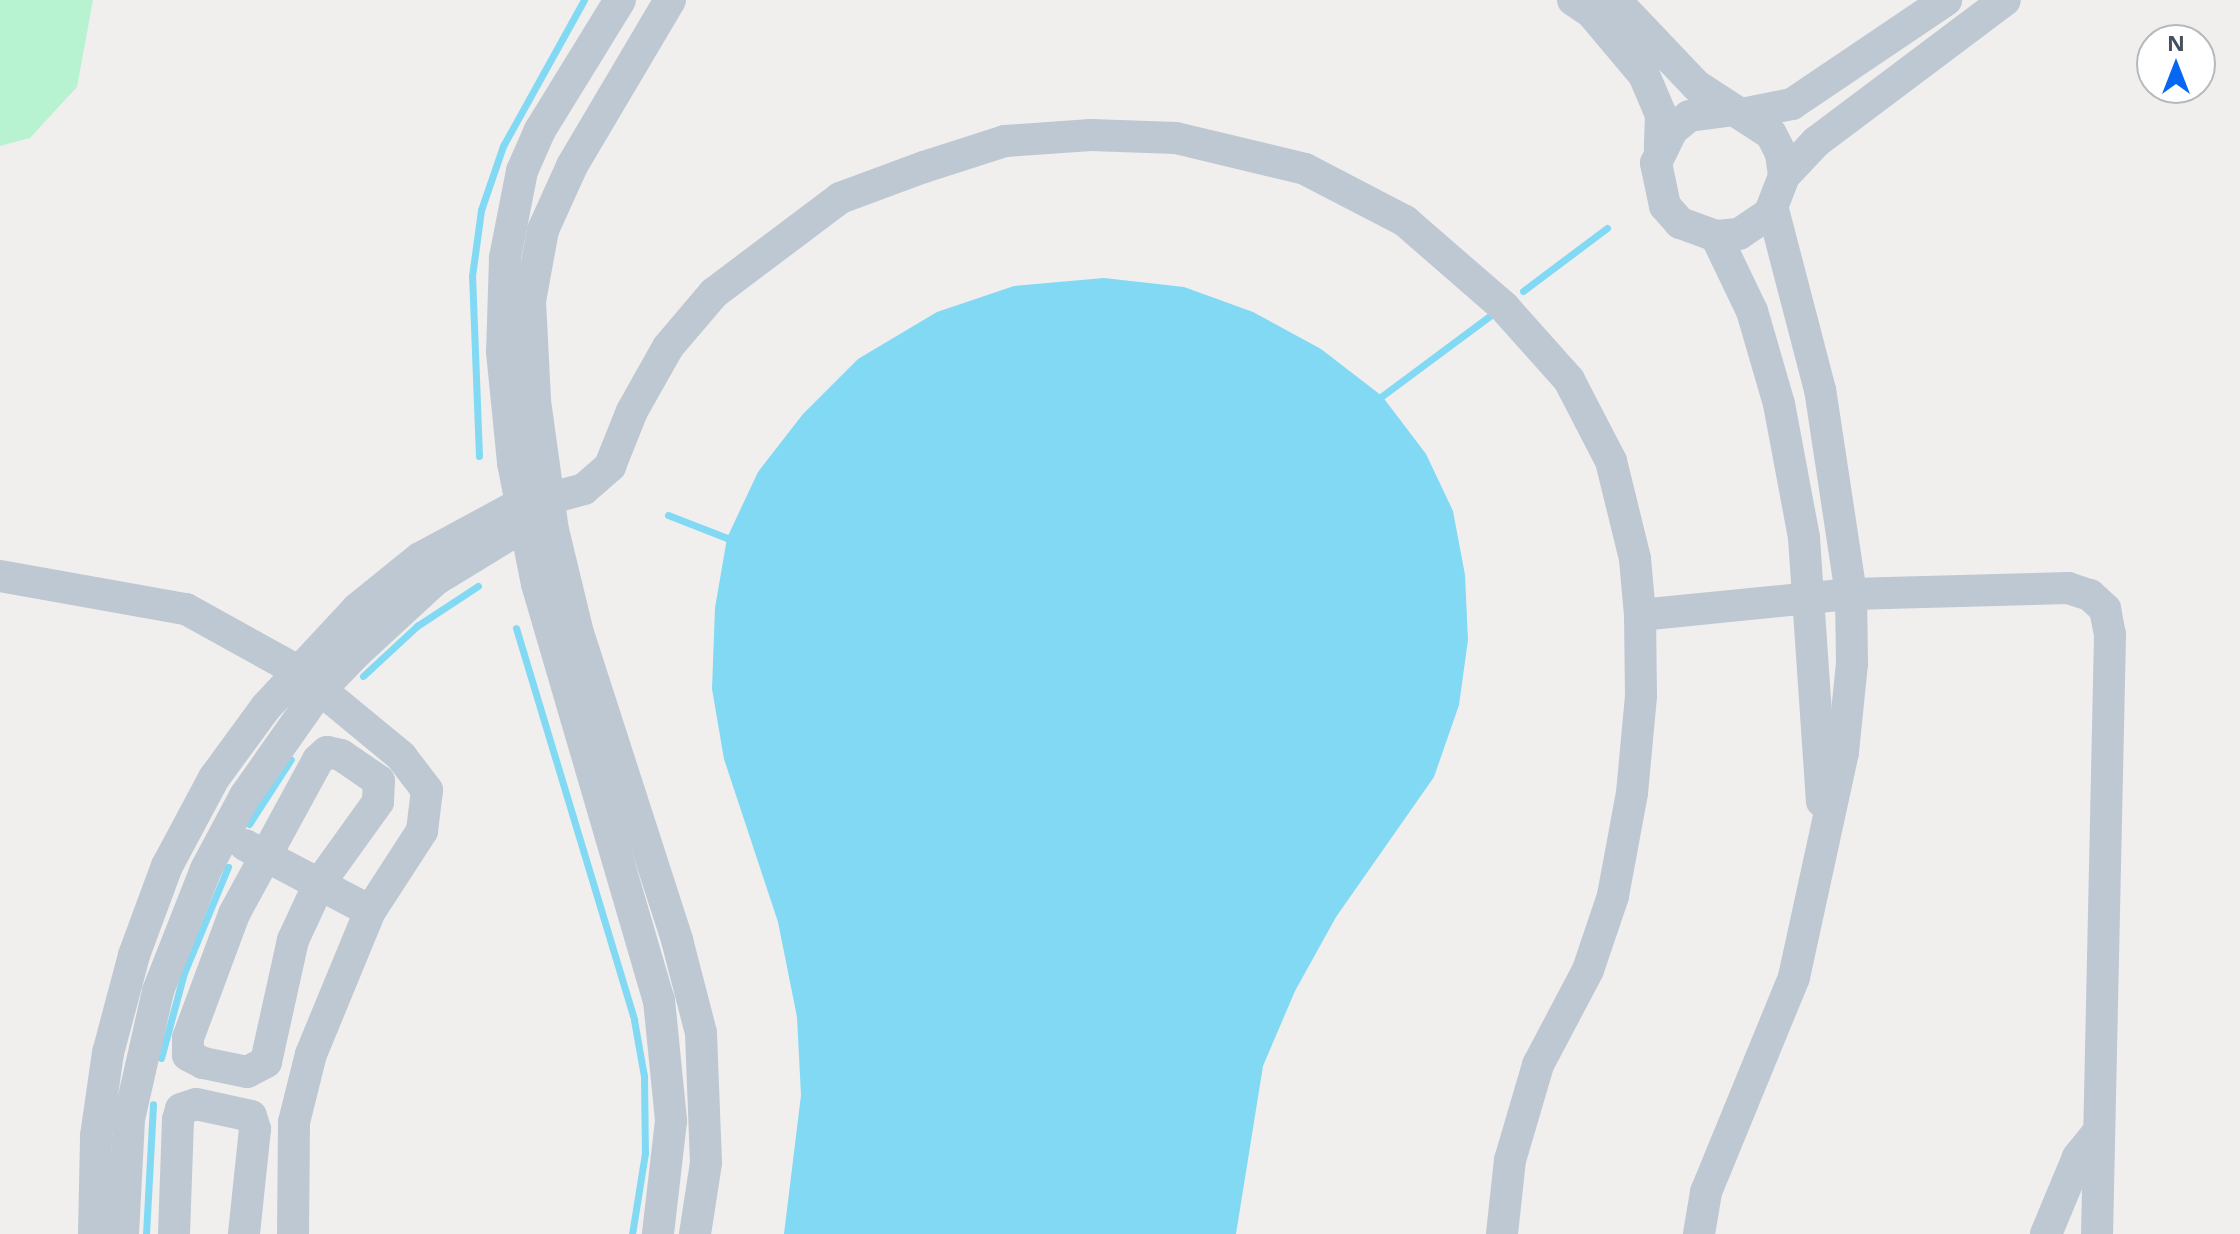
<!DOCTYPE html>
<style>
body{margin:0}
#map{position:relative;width:2240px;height:1234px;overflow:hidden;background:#f1eeee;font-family:"Open Sans",sans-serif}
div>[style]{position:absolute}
.green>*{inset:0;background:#b8f3d1}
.water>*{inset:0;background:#81d9f4}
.stream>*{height:7px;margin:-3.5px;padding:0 3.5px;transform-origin:3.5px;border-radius:3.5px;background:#81d9f4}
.minor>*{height:32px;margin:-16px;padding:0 16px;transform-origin:16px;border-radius:16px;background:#bdc8d2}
span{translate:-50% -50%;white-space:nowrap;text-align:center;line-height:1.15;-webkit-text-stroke:8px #fff;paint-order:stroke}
.north{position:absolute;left:2136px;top:24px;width:80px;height:80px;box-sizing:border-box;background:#fff;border:2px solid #b5b9bf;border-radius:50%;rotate:0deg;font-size:22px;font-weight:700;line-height:32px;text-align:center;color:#45515e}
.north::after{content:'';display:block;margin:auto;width:28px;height:36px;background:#0766f2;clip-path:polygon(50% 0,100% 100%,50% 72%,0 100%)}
</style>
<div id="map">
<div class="green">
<div style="clip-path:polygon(0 0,93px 0,77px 87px,30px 138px,0 146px)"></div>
</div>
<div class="water">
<div style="clip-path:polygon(1104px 278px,1184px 287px,1253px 312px,1321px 349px,1382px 396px,1426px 454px,1453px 511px,1465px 575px,1468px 640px,1459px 705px,1434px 777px,1336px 917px,1295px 991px,1263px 1066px,1236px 1234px,784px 1234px,801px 1095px,797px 1017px,778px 922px,724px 759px,712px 689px,715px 608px,727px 538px,758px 472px,803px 414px,858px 359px,937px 312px,1014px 286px)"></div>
</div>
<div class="stream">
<div style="left:1523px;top:291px;width:105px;rotate:-36.9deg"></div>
<div style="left:1382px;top:396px;width:136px;rotate:-36.6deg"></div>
<div style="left:479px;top:456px;width:180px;rotate:-92.2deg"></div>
<div style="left:472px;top:276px;width:67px;rotate:-82.2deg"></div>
<div style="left:481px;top:210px;width:68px;rotate:-71deg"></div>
<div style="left:503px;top:146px;width:167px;rotate:-61deg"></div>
<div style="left:668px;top:515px;width:63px;rotate:21.3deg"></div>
<div style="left:516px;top:628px;width:409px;rotate:73.2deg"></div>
<div style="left:634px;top:1020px;width:57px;rotate:79.9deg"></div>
<div style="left:644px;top:1076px;width:77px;rotate:89.3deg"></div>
<div style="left:645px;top:1153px;width:82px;rotate:99.1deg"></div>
<div style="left:363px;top:676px;width:74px;rotate:-42.8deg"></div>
<div style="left:417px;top:626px;width:73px;rotate:-33.3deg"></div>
<div style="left:249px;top:824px;width:77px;rotate:-57.1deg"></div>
<div style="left:161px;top:1058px;width:88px;rotate:-74.9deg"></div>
<div style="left:184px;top:973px;width:115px;rotate:-67.5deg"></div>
<div style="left:146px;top:1234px;width:130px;rotate:-86.9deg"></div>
</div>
<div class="minor">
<div style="left:620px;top:0;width:153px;rotate:121.6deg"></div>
<div style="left:540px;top:130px;width:45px;rotate:113.7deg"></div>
<div style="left:522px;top:171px;width:89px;rotate:101.1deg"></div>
<div style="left:505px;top:258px;width:94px;rotate:91.8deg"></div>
<div style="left:502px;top:352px;width:112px;rotate:84.3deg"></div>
<div style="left:513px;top:463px;width:123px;rotate:78.8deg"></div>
<div style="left:537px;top:584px;width:434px;rotate:73.7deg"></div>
<div style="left:659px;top:1000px;width:122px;rotate:84.3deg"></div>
<div style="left:671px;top:1121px;width:114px;rotate:96.6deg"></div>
<div style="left:670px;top:0;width:193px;rotate:120.6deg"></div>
<div style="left:572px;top:166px;width:70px;rotate:114.4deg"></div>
<div style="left:543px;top:230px;width:72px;rotate:100.4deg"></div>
<div style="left:530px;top:301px;width:100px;rotate:87.1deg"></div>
<div style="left:535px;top:401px;width:130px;rotate:82.1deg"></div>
<div style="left:553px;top:530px;width:106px;rotate:76.4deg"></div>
<div style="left:578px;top:633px;width:323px;rotate:72.1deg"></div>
<div style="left:677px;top:940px;width:96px;rotate:75.5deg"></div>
<div style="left:701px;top:1033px;width:130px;rotate:87.8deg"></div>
<div style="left:706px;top:1163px;width:72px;rotate:98.8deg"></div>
<div style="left:1573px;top:0;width:22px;rotate:34deg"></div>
<div style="left:1591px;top:12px;width:82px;rotate:49.9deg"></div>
<div style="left:1644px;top:75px;width:43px;rotate:67deg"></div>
<div style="left:1661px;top:115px;width:34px;rotate:92deg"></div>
<div style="left:1615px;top:0;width:119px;rotate:46.4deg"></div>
<div style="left:1697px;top:86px;width:88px;rotate:33deg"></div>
<div style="left:1771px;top:134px;width:22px;rotate:63deg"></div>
<div style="left:1781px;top:154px;width:22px;rotate:82deg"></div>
<div style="left:1784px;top:176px;width:40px;rotate:111deg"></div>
<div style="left:1770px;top:213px;width:37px;rotate:146deg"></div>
<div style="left:1739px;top:234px;width:23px;rotate:175deg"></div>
<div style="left:1716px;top:236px;width:38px;rotate:-160deg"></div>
<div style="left:1680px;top:223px;width:23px;rotate:-131deg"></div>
<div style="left:1665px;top:206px;width:44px;rotate:-101.8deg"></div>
<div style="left:1656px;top:163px;width:37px;rotate:-64deg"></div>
<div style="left:1672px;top:130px;width:22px;rotate:-39deg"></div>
<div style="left:1689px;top:116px;width:44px;rotate:-7.8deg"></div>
<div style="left:1742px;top:114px;width:51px;rotate:-11.3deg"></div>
<div style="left:1792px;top:104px;width:186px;rotate:-34deg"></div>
<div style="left:1784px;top:176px;width:47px;rotate:-46.7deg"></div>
<div style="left:1816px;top:142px;width:236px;rotate:-36.9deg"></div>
<div style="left:1716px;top:236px;width:83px;rotate:64.4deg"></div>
<div style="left:1752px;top:311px;width:97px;rotate:73.8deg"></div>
<div style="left:1779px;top:404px;width:136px;rotate:79.4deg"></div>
<div style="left:1804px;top:538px;width:264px;rotate:86.1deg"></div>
<div style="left:547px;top:499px;width:38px;rotate:-15deg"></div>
<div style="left:584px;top:489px;width:35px;rotate:-41deg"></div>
<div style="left:610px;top:466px;width:59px;rotate:-68.2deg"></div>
<div style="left:632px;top:411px;width:73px;rotate:-60.6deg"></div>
<div style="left:668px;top:347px;width:71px;rotate:-49.6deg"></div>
<div style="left:714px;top:293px;width:158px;rotate:-37deg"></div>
<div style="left:840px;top:198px;width:90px;rotate:-20.3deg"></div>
<div style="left:924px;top:167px;width:85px;rotate:-17.8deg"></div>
<div style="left:1005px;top:141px;width:86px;rotate:-4deg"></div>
<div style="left:1091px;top:135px;width:85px;rotate:2deg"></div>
<div style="left:1176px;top:138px;width:133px;rotate:13.5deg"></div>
<div style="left:1305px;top:169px;width:113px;rotate:27.5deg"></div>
<div style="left:1405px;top:221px;width:131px;rotate:41deg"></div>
<div style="left:1504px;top:307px;width:98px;rotate:48.3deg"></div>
<div style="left:1569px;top:380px;width:91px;rotate:62.6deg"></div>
<div style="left:1611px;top:461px;width:101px;rotate:76.2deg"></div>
<div style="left:1635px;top:559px;width:56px;rotate:84.9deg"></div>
<div style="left:1640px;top:615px;width:81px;rotate:89.3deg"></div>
<div style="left:1641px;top:696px;width:97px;rotate:95.3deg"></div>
<div style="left:1632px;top:793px;width:105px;rotate:100.5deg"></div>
<div style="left:1613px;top:896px;width:78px;rotate:108.7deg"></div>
<div style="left:1588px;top:970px;width:107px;rotate:117.8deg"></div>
<div style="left:1538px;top:1065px;width:99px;rotate:106.4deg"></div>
<div style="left:1510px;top:1160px;width:74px;rotate:96.2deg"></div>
<div style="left:0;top:576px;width:189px;rotate:10.1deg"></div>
<div style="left:186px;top:609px;width:128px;rotate:29deg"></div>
<div style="left:298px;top:671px;width:134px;rotate:39.5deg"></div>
<div style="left:401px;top:756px;width:43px;rotate:52.6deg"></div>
<div style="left:427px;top:790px;width:41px;rotate:97deg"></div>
<div style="left:422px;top:831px;width:95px;rotate:123deg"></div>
<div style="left:370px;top:911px;width:155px;rotate:112.4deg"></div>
<div style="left:311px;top:1054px;width:70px;rotate:104deg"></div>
<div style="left:294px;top:1122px;width:112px;rotate:90.5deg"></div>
<div style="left:1640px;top:615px;width:212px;rotate:-5.7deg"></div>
<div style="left:1851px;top:594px;width:217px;rotate:-1.6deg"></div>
<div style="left:2068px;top:588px;width:23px;rotate:18deg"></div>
<div style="left:2090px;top:595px;width:21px;rotate:43deg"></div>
<div style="left:2105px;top:609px;width:26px;rotate:79deg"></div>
<div style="left:2110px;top:635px;width:599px;rotate:91.24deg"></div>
<div style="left:327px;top:752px;width:14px;rotate:12deg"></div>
<div style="left:341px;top:755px;width:46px;rotate:34.4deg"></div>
<div style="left:379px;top:781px;width:21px;rotate:93deg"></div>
<div style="left:378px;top:802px;width:101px;rotate:125.7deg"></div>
<div style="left:319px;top:884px;width:62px;rotate:114.9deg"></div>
<div style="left:293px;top:940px;width:125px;rotate:102.5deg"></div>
<div style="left:266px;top:1062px;width:21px;rotate:152deg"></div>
<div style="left:247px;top:1072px;width:45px;rotate:-168.4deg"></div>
<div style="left:203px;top:1063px;width:17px;rotate:-152deg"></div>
<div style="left:188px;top:1055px;width:17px;rotate:-90deg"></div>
<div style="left:188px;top:1038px;width:132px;rotate:-69.6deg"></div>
<div style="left:234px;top:914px;width:175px;rotate:-61.4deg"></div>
<div style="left:318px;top:760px;width:12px;rotate:-42deg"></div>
<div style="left:245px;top:845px;width:141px;rotate:27.8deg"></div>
<div style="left:94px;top:1234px;width:98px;rotate:-88.8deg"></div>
<div style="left:96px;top:1136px;width:84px;rotate:-81.8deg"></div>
<div style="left:108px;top:1053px;width:101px;rotate:-75.1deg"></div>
<div style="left:134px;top:955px;width:95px;rotate:-69.7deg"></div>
<div style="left:167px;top:866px;width:100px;rotate:-61.9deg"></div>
<div style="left:214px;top:778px;width:88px;rotate:-53.8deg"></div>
<div style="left:266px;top:707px;width:134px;rotate:-47.1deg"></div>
<div style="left:357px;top:609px;width:81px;rotate:-39deg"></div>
<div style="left:420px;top:558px;width:135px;rotate:-28.3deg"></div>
<div style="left:123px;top:1234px;width:115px;rotate:-87deg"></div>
<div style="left:129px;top:1119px;width:131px;rotate:-77.2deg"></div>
<div style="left:158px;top:991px;width:131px;rotate:-68.5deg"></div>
<div style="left:206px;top:869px;width:83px;rotate:-61.9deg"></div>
<div style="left:245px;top:796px;width:127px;rotate:-54.9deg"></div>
<div style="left:318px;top:692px;width:54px;rotate:-45.7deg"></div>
<div style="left:356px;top:653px;width:108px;rotate:-42.7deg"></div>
<div style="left:435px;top:580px;width:123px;rotate:-31.4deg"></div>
<div style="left:174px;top:1234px;width:114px;rotate:-88deg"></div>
<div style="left:178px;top:1120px;width:11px;rotate:-75deg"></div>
<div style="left:181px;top:1109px;width:16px;rotate:-18deg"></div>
<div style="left:196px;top:1104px;width:56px;rotate:12.3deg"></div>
<div style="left:251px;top:1116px;width:14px;rotate:73deg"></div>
<div style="left:255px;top:1129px;width:106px;rotate:96deg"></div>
<div style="left:1699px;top:1234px;width:43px;rotate:-80.5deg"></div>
<div style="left:1706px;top:1192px;width:232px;rotate:-67.7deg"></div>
<div style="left:1794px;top:977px;width:230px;rotate:-77.7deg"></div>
<div style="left:1843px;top:752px;width:88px;rotate:-84.2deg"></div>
<div style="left:1852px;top:664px;width:70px;rotate:-90.8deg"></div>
<div style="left:1851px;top:594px;width:206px;rotate:-98.6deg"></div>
<div style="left:1820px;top:390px;width:187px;rotate:-104.6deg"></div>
<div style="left:2046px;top:1234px;width:83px;rotate:-67.4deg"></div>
<div style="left:2078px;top:1157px;width:33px;rotate:-51deg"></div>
</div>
<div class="north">N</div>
</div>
